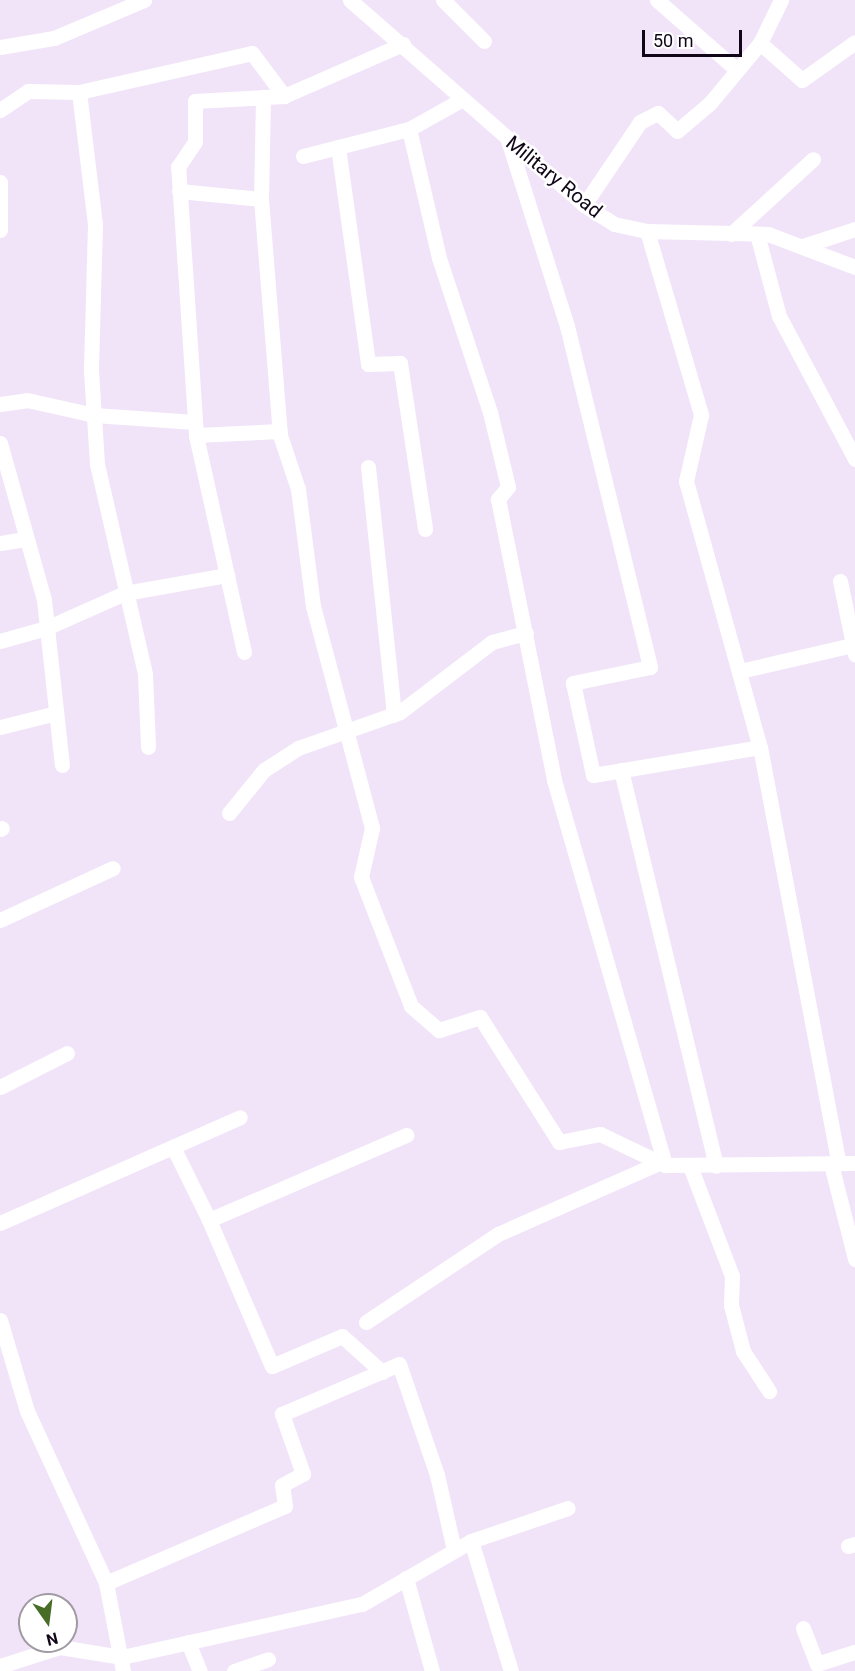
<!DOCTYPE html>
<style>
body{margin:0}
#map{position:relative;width:855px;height:1671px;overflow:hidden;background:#f1e4f9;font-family:Roboto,sans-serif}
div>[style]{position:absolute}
.minor>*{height:15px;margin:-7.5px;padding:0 7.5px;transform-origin:7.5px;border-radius:7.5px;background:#fff}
span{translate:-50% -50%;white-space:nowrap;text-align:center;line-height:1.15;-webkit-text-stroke:5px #fff;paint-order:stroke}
.street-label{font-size:20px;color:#110617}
.north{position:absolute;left:18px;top:1593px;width:60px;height:60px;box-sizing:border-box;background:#fff;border:2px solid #a09ba2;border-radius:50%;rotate:166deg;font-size:16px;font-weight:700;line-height:24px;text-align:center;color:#110617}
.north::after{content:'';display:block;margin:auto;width:21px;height:27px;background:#476d27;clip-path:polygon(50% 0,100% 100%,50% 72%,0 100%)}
.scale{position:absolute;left:642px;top:30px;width:100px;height:27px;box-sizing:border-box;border:3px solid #110617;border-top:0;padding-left:8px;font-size:18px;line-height:21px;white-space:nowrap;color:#110617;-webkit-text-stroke:4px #fff;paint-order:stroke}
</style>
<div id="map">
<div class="minor">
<div style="left:350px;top:0;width:311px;rotate:41.2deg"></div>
<div style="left:584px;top:205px;width:36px;rotate:32deg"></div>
<div style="left:614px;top:224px;width:34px;rotate:12deg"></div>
<div style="left:647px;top:231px;width:121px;rotate:1.4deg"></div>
<div style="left:768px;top:234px;width:93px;rotate:20.8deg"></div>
<div style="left:443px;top:0;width:58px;rotate:45deg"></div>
<div style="left:657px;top:0;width:106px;rotate:41.2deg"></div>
<div style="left:760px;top:43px;width:56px;rotate:41.4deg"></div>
<div style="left:802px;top:80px;width:65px;rotate:-35.6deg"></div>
<div style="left:0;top:47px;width:55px;rotate:-9.5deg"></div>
<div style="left:54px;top:38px;width:98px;rotate:-22.9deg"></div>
<div style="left:79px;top:92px;width:134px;rotate:83.1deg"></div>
<div style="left:95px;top:225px;width:146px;rotate:91.6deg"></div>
<div style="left:91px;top:371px;width:93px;rotate:86.3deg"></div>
<div style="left:97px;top:464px;width:215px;rotate:77.1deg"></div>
<div style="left:145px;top:674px;width:73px;rotate:87.6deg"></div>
<div style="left:263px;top:97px;width:102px;rotate:91.1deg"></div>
<div style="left:261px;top:199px;width:237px;rotate:85.4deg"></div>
<div style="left:280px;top:435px;width:57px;rotate:71.6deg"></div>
<div style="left:298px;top:489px;width:118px;rotate:82.7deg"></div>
<div style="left:313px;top:606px;width:230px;rotate:75.1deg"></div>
<div style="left:372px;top:828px;width:50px;rotate:102.7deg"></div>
<div style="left:361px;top:877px;width:138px;rotate:68.8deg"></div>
<div style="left:411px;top:1006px;width:37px;rotate:41deg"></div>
<div style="left:439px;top:1030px;width:43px;rotate:-17.6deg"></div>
<div style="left:480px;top:1017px;width:148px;rotate:57.7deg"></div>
<div style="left:559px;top:1142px;width:42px;rotate:-11deg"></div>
<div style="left:600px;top:1134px;width:72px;rotate:25.5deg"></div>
<div style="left:665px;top:1165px;width:190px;rotate:-0.6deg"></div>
<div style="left:0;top:110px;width:34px;rotate:-34deg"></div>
<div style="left:28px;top:91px;width:51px;rotate:1.1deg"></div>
<div style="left:79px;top:92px;width:177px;rotate:-12.7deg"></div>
<div style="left:252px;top:53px;width:54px;rotate:53.3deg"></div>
<div style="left:409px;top:129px;width:132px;rotate:76.9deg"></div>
<div style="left:439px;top:258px;width:162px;rotate:71.7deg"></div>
<div style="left:490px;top:412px;width:77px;rotate:76.5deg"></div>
<div style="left:508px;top:487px;width:16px;rotate:130deg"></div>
<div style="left:498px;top:499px;width:287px;rotate:78.7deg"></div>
<div style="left:554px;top:780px;width:401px;rotate:73.9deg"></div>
<div style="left:508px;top:140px;width:195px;rotate:72.4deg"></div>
<div style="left:567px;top:326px;width:351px;rotate:76.3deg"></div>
<div style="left:650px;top:667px;width:79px;rotate:168.3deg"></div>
<div style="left:573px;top:683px;width:94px;rotate:77.7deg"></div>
<div style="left:593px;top:775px;width:169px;rotate:-9.5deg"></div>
<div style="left:338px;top:147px;width:219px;rotate:82.1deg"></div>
<div style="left:368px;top:364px;width:32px;rotate:-2deg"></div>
<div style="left:400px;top:363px;width:168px;rotate:81.4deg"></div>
<div style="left:303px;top:156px;width:109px;rotate:-14.3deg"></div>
<div style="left:409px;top:129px;width:60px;rotate:-29.1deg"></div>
<div style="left:0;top:182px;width:48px;rotate:90deg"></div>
<div style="left:179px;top:191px;width:82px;rotate:5.6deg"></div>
<div style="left:584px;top:205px;width:100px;rotate:-56deg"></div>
<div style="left:640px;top:122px;width:20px;rotate:-27deg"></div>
<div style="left:658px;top:113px;width:26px;rotate:43deg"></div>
<div style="left:677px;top:131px;width:43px;rotate:-40.3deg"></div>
<div style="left:710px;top:103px;width:78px;rotate:-50.2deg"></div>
<div style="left:760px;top:43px;width:48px;rotate:-64deg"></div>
<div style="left:647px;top:231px;width:192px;rotate:73.6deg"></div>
<div style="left:701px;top:415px;width:68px;rotate:102.8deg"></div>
<div style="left:686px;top:481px;width:276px;rotate:74.5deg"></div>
<div style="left:760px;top:747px;width:424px;rotate:79.3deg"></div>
<div style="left:731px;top:234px;width:111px;rotate:-42.4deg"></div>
<div style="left:757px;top:234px;width:85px;rotate:75deg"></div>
<div style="left:779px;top:316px;width:162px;rotate:62deg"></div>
<div style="left:806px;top:245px;width:52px;rotate:-18.1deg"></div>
<div style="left:0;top:404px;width:27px;rotate:-8deg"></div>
<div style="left:27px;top:400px;width:69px;rotate:12.6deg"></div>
<div style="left:94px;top:415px;width:101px;rotate:4deg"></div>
<div style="left:196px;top:435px;width:84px;rotate:-2.7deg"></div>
<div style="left:0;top:443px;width:163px;rotate:74.3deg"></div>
<div style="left:44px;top:600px;width:166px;rotate:83.8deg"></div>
<div style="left:368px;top:467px;width:249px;rotate:84deg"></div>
<div style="left:0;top:543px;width:24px;rotate:-9deg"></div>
<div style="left:840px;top:581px;width:75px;rotate:78.4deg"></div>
<div style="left:0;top:641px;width:48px;rotate:-15.8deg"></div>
<div style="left:46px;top:628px;width:86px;rotate:-23.9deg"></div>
<div style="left:125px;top:593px;width:104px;rotate:-10deg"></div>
<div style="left:244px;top:652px;width:222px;rotate:-102.5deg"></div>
<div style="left:196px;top:435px;width:269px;rotate:-93.8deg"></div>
<div style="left:178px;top:167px;width:30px;rotate:-56deg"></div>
<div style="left:195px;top:142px;width:41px;rotate:-90deg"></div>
<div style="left:195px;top:101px;width:89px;rotate:-3.2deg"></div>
<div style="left:284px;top:96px;width:130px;rotate:-23.6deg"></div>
<div style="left:740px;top:671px;width:116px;rotate:-13deg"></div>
<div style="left:0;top:727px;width:58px;rotate:-14deg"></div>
<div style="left:621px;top:770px;width:407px;rotate:76.5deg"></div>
<div style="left:229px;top:813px;width:55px;rotate:-50.9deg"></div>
<div style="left:264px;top:770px;width:40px;rotate:-32.9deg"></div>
<div style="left:298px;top:748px;width:108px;rotate:-19.4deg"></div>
<div style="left:400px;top:712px;width:116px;rotate:-37.3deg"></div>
<div style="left:492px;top:642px;width:35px;rotate:-15deg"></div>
<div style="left:0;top:829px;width:2px;rotate:-27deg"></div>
<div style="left:0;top:920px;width:124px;rotate:-24.7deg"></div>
<div style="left:0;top:1087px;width:75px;rotate:-26.9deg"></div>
<div style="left:173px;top:1147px;width:81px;rotate:63.7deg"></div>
<div style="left:209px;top:1220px;width:215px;rotate:-23.3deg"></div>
<div style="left:831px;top:1164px;width:98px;rotate:75.8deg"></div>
<div style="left:690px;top:1166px;width:118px;rotate:69.1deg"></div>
<div style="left:732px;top:1276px;width:29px;rotate:92deg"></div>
<div style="left:731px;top:1305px;width:48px;rotate:75.4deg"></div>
<div style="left:743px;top:1351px;width:48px;rotate:57deg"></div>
<div style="left:209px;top:1220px;width:159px;rotate:66.7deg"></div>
<div style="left:272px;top:1366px;width:76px;rotate:-23.2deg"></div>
<div style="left:342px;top:1336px;width:54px;rotate:42deg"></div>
<div style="left:0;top:1223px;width:262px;rotate:-23.8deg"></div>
<div style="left:0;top:1320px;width:95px;rotate:73.5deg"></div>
<div style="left:27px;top:1411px;width:189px;rotate:65.3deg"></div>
<div style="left:106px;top:1583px;width:90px;rotate:79.1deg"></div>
<div style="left:366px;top:1322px;width:159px;rotate:-33.7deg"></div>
<div style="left:498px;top:1234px;width:176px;rotate:-23.8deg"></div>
<div style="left:471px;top:1541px;width:136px;rotate:72.9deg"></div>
<div style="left:848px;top:1546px;width:7px;rotate:-16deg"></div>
<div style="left:406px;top:1578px;width:97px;rotate:74.4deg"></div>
<div style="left:106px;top:1583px;width:195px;rotate:-23.3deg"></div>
<div style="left:285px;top:1506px;width:21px;rotate:-98deg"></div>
<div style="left:282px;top:1485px;width:24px;rotate:-28deg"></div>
<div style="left:303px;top:1474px;width:64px;rotate:-109.3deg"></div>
<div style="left:282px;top:1414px;width:127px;rotate:-23.1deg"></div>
<div style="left:399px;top:1364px;width:117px;rotate:71.1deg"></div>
<div style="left:437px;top:1475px;width:77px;rotate:77.2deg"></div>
<div style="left:803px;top:1628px;width:39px;rotate:69deg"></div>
<div style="left:817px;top:1664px;width:40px;rotate:-18deg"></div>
<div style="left:188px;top:1642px;width:31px;rotate:68deg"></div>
<div style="left:0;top:1666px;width:63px;rotate:-17.6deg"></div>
<div style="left:60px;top:1647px;width:63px;rotate:9.2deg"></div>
<div style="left:122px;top:1657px;width:246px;rotate:-12.5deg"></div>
<div style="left:362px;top:1604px;width:126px;rotate:-30deg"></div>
<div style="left:471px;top:1541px;width:102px;rotate:-18.8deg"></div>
<div style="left:234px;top:1671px;width:36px;rotate:-19deg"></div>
</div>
<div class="street-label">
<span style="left:554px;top:177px;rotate:39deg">Military Road</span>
</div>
<div class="north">N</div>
<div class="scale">50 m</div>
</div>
